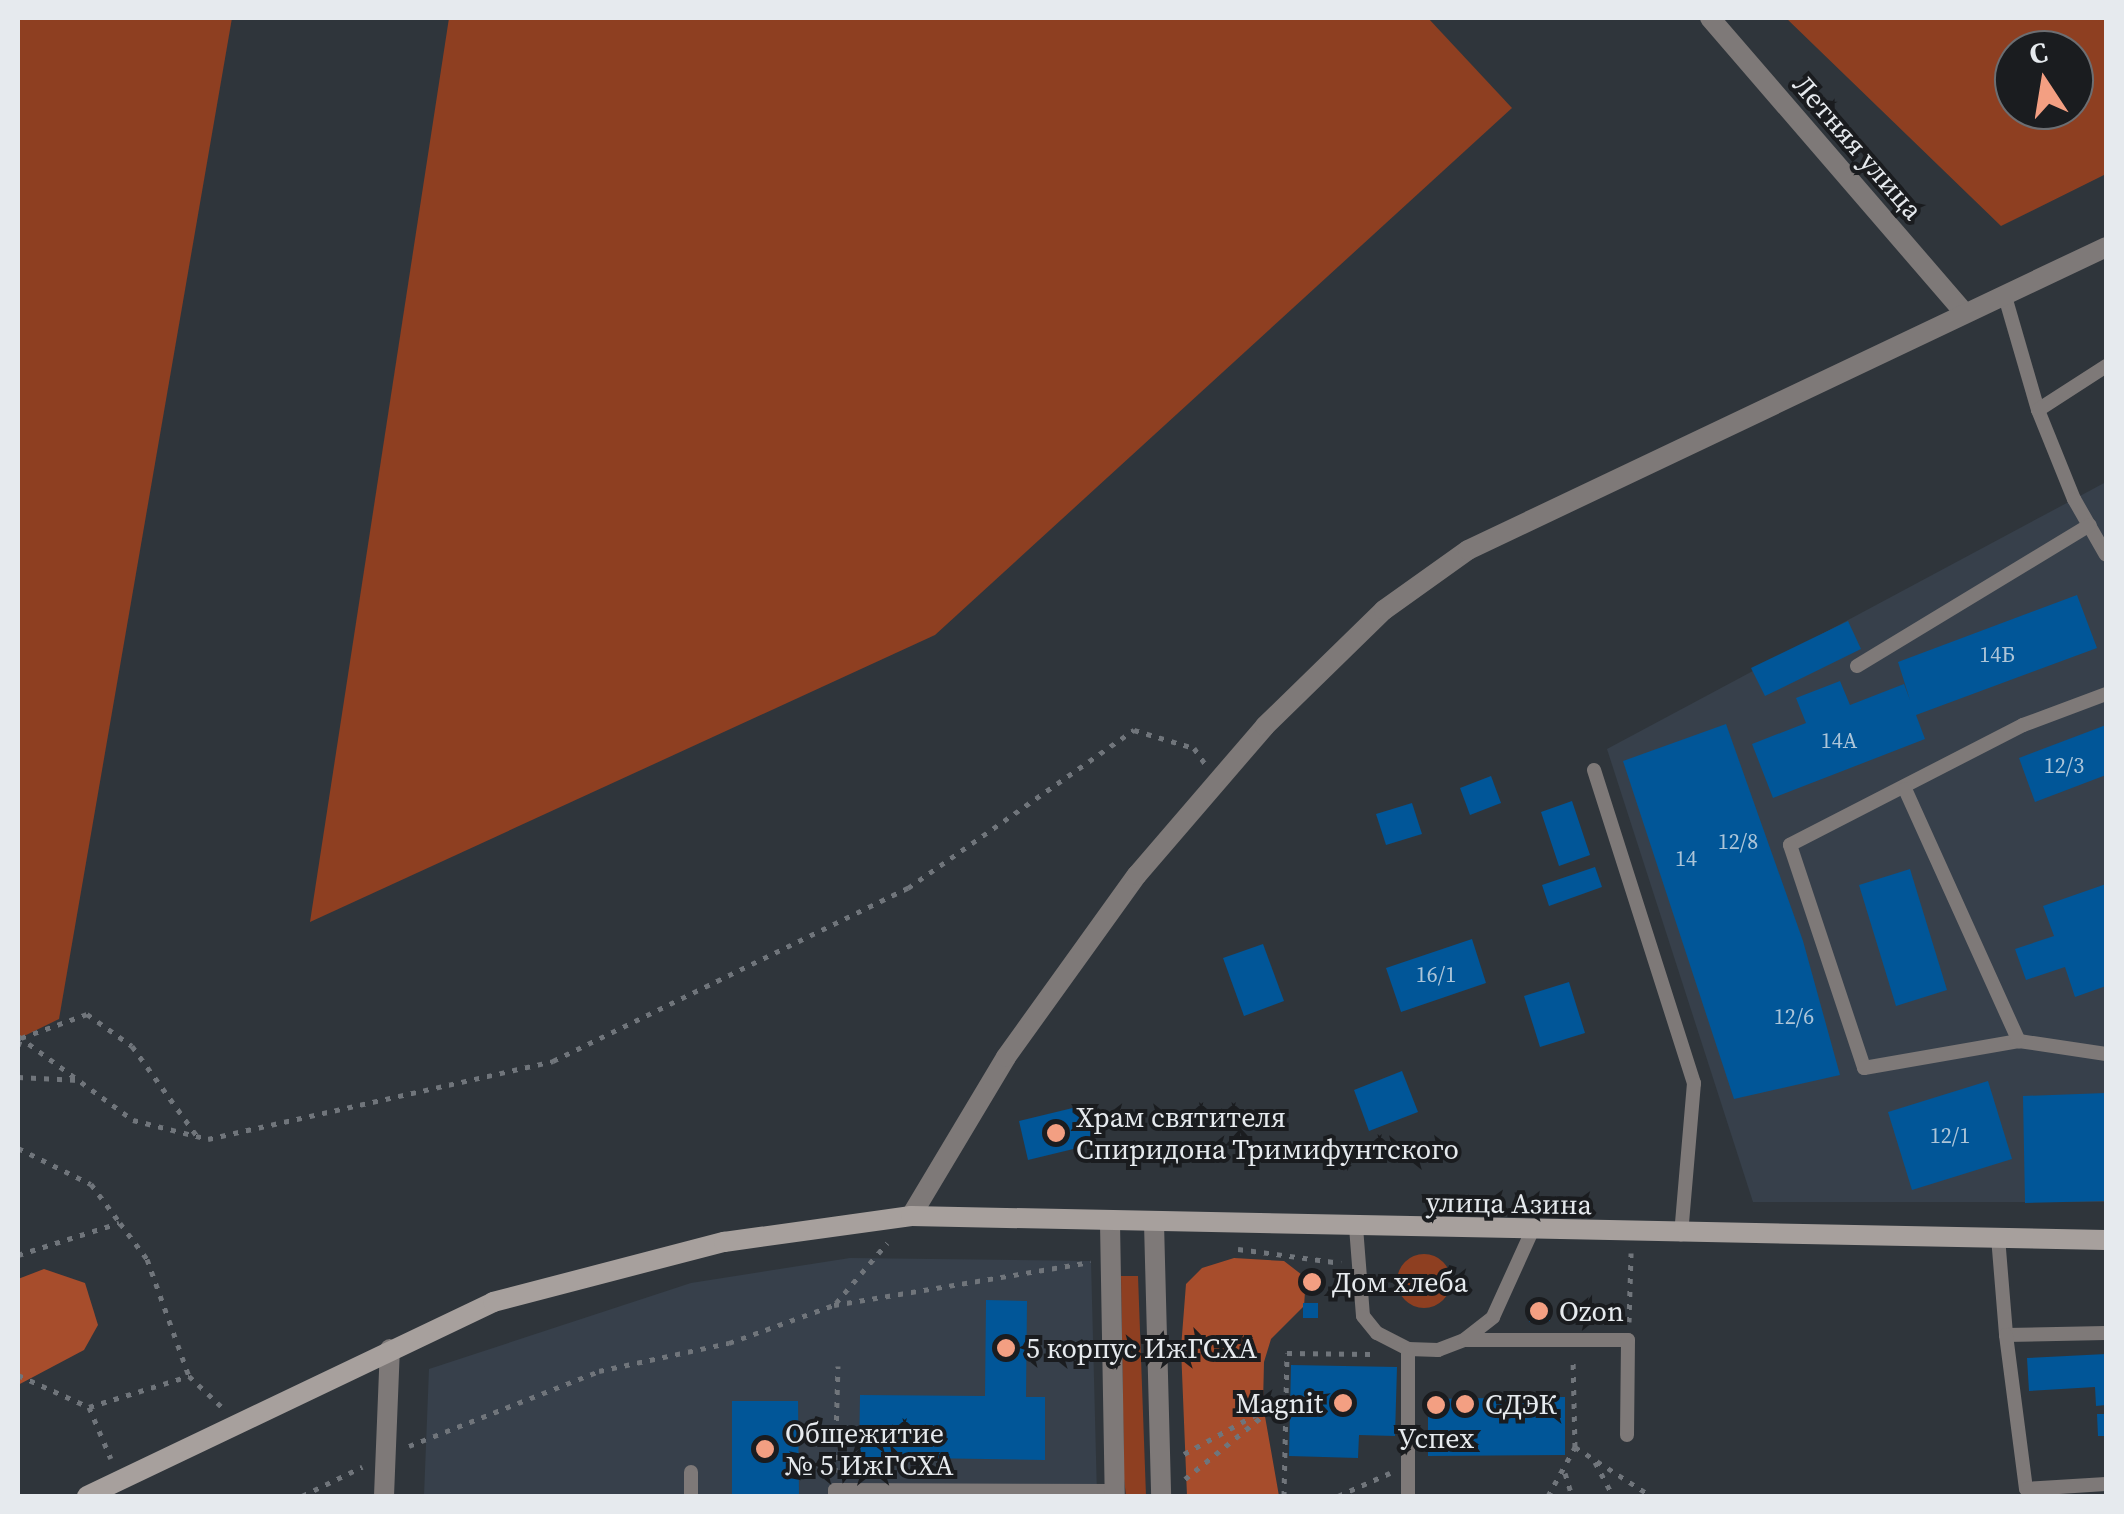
<!DOCTYPE html>
<meta charset="utf-8">
<style>
body{margin:0}
#map{position:relative;width:2124px;height:1514px;overflow:hidden;background:#2f353b;font-family:"Source Serif 4",serif}
div>[style]{position:absolute}
.built>*{inset:0;background:#37404b}
.green>*{inset:0;background:#8e3f21}
.round{border-radius:50%}
.forest>*{inset:0;background:#a74d2c}
.building>*{inset:0;background:#015698}
.path>*{height:5px;margin-top:-2.5px;transform-origin:0;background:repeating-linear-gradient(90deg,#70757b 0 5px,transparent 0 13px)}
.lane>*{height:14px;margin:-7px;padding:0 7px;transform-origin:7px;border-radius:7px;background:#7e7978}
.street>*{height:20px;margin:-10px;padding:0 10px;transform-origin:10px;border-radius:10px;background:#7e7978}
.secondary>*{height:20px;margin:-10px;padding:0 10px;transform-origin:10px;border-radius:10px;background:#a7a09d}
.dots>*{width:28px;height:28px;translate:-50% -50%;box-sizing:border-box;border:5px solid #1a1c1f;border-radius:50%}
span{translate:-50% -50%;white-space:nowrap;text-align:center;line-height:1.15;-webkit-text-stroke:8px #1a1c1f;paint-order:stroke}
.number-label{font-size:22px;color:#adc5d8}
.number-label span{-webkit-text-stroke-width:0}
.street-label{font-size:28px;color:#e6eaee}
.poi-label{font-size:28px;color:#e6eaee}
.left{translate:0 -50%;text-align:left}
.right{translate:-100% -50%;text-align:right}
.frame{position:absolute;inset:0;border:20px solid #e6eaee;pointer-events:none}
.north{position:absolute;left:1994px;top:30px;width:100px;height:100px;box-sizing:border-box;background:#1a1c1f;border:2px solid #6c6e72;border-radius:50%;rotate:348deg;font-size:28px;font-weight:700;line-height:40px;text-align:center;color:#e6eaee}
.north::after{content:'';display:block;margin:auto;width:35px;height:45px;background:#f39f82;clip-path:polygon(50% 0,100% 100%,50% 72%,0 100%)}
</style>
<div id="map">
<div class="built">
<div style="clip-path:polygon(2106px 482px,2106px 1202px,1753px 1202px,1607px 749px)"></div>
<div style="clip-path:polygon(850px 1258px,1091px 1261px,1097px 1496px,424px 1496px,429px 1369px,691px 1283px)"></div>
</div>
<div class="green">
<div style="clip-path:polygon(18px 18px,232px 18px,59px 1019px,18px 1039px)"></div>
<div style="clip-path:polygon(449px 18px,1428px 18px,1512px 108px,935px 635px,310px 922px)"></div>
<div style="clip-path:polygon(evenodd,1786px 18px,2106px 18px,2106px 174px,2001px 226px,1786px 18px,2014px 50px,2074px 50px,2074px 110px,2014px 110px,2014px 50px)"></div>
<div class="round" style="left:1397px;top:1254px;width:54px;height:54px"></div>
<div style="clip-path:polygon(1121px 1276px,1138px 1276px,1146px 1496px,1126px 1496px,1124px 1479px)"></div>
</div>
<div class="forest">
<div style="clip-path:polygon(1234px 1258px,1284px 1261px,1306px 1278px,1304px 1306px,1271px 1339px,1264px 1362px,1263px 1405px,1279px 1496px,1187px 1496px,1181px 1348px,1186px 1284px,1202px 1268px)"></div>
<div style="clip-path:polygon(44px 1269px,85px 1283px,98px 1325px,84px 1350px,18px 1385px,18px 1279px)"></div>
</div>
<div class="building">
<div style="clip-path:polygon(2077px 595px,2097px 648px,1916px 715px,1925px 739px,1773px 798px,1752px 744px,1806px 723px,1796px 698px,1840px 681px,1850px 705px,1904px 684px,1910px 700px,1898px 662px)"></div>
<div style="clip-path:polygon(1848px 621px,1861px 649px,1765px 696px,1751px 668px)"></div>
<div style="clip-path:polygon(1726px 724px,1803px 941px,1840px 1075px,1734px 1099px,1623px 761px)"></div>
<div style="clip-path:polygon(2106px 725px,2106px 775px,2035px 802px,2019px 758px)"></div>
<div style="clip-path:polygon(1491px 776px,1501px 803px,1470px 815px,1460px 788px)"></div>
<div style="clip-path:polygon(1572px 801px,1590px 855px,1559px 866px,1541px 812px)"></div>
<div style="clip-path:polygon(1412px 803px,1422px 834px,1386px 845px,1376px 814px)"></div>
<div style="clip-path:polygon(1595px 867px,1602px 887px,1549px 906px,1542px 885px)"></div>
<div style="clip-path:polygon(1910px 869px,1947px 990px,1896px 1006px,1859px 885px)"></div>
<div style="clip-path:polygon(2106px 884px,2106px 986px,2075px 997px,2065px 967px,2026px 980px,2015px 949px,2054px 936px,2043px 906px)"></div>
<div style="clip-path:polygon(1472px 939px,1486px 983px,1401px 1012px,1386px 968px)"></div>
<div style="clip-path:polygon(1263px 944px,1284px 1001px,1244px 1016px,1223px 958px)"></div>
<div style="clip-path:polygon(1569px 982px,1585px 1033px,1540px 1047px,1524px 996px)"></div>
<div style="clip-path:polygon(1402px 1071px,1418px 1112px,1369px 1131px,1354px 1090px)"></div>
<div style="clip-path:polygon(1988px 1081px,2012px 1159px,1912px 1190px,1888px 1112px)"></div>
<div style="clip-path:polygon(2106px 1093px,2106px 1201px,2025px 1203px,2023px 1096px)"></div>
<div style="clip-path:polygon(1085px 1105px,1094px 1144px,1028px 1160px,1019px 1121px)"></div>
<div style="clip-path:polygon(1303px 1272px,1322px 1273px,1321px 1293px,1303px 1292px)"></div>
<div style="clip-path:polygon(986px 1300px,1027px 1301px,1026px 1397px,1045px 1397px,1045px 1460px,859px 1457px,860px 1395px,985px 1396px)"></div>
<div style="clip-path:polygon(1549px 1301px,1550px 1321px,1529px 1322px,1529px 1302px)"></div>
<div style="clip-path:polygon(1303px 1303px,1318px 1303px,1318px 1318px,1303px 1318px)"></div>
<div style="clip-path:polygon(2106px 1354px,2106px 1405px,2096px 1406px,2095px 1387px,2029px 1391px,2027px 1358px)"></div>
<div style="clip-path:polygon(1291px 1365px,1397px 1367px,1395px 1436px,1359px 1435px,1358px 1458px,1289px 1456px)"></div>
<div style="clip-path:polygon(1565px 1397px,1565px 1455px,1428px 1456px,1428px 1399px)"></div>
<div style="clip-path:polygon(732px 1401px,798px 1401px,799px 1496px,732px 1496px)"></div>
<div style="clip-path:polygon(2097px 1414px,2106px 1414px,2106px 1436px,2098px 1436px)"></div>
</div>
<div class="path">
<div style="left:18px;top:1036px;width:142px;rotate:36.1deg"></div>
<div style="left:133px;top:1120px;width:77px;rotate:14.2deg"></div>
<div style="left:208px;top:1139px;width:354px;rotate:-12.7deg"></div>
<div style="left:553px;top:1061px;width:395px;rotate:-26deg"></div>
<div style="left:908px;top:888px;width:276px;rotate:-35deg"></div>
<div style="left:1134px;top:730px;width:63px;rotate:16.7deg"></div>
<div style="left:1194px;top:748px;width:19px;rotate:55deg"></div>
<div style="left:18px;top:1046px;width:9px;rotate:-69deg"></div>
<div style="left:21px;top:1038px;width:70px;rotate:-20deg"></div>
<div style="left:87px;top:1014px;width:55px;rotate:35.4deg"></div>
<div style="left:132px;top:1046px;width:111px;rotate:54.2deg"></div>
<div style="left:18px;top:1077px;width:61px;rotate:2.8deg"></div>
<div style="left:18px;top:1148px;width:81px;rotate:26.3deg"></div>
<div style="left:91px;top:1184px;width:49px;rotate:53.4deg"></div>
<div style="left:120px;top:1223px;width:45px;rotate:53.1deg"></div>
<div style="left:147px;top:1259px;width:124px;rotate:70.3deg"></div>
<div style="left:1238px;top:1249px;width:104px;rotate:7.7deg"></div>
<div style="left:18px;top:1255px;width:106px;rotate:-17.6deg"></div>
<div style="left:836px;top:1303px;width:79px;rotate:-49.6deg"></div>
<div style="left:1629px;top:1322px;width:69px;rotate:-88.3deg"></div>
<div style="left:18px;top:1375px;width:78px;rotate:24.3deg"></div>
<div style="left:89px;top:1407px;width:56px;rotate:67.1deg"></div>
<div style="left:89px;top:1407px;width:105px;rotate:-17.2deg"></div>
<div style="left:189px;top:1376px;width:47px;rotate:43.3deg"></div>
<div style="left:409px;top:1446px;width:204px;rotate:-21.5deg"></div>
<div style="left:599px;top:1371px;width:133px;rotate:-12.2deg"></div>
<div style="left:729px;top:1343px;width:112px;rotate:-19.9deg"></div>
<div style="left:834px;top:1305px;width:260px;rotate:-9.5deg"></div>
<div style="left:1575px;top:1447px;width:90px;rotate:32.8deg"></div>
<div style="left:1184px;top:1454px;width:116px;rotate:-28.8deg"></div>
<div style="left:1595px;top:1462px;width:38px;rotate:62deg"></div>
<div style="left:835px;top:1472px;width:106px;rotate:-88.4deg"></div>
<div style="left:1565px;top:1473px;width:24px;rotate:73deg"></div>
<div style="left:1185px;top:1479px;width:114px;rotate:-39deg"></div>
<div style="left:302px;top:1496px;width:67px;rotate:-25.8deg"></div>
<div style="left:1284px;top:1496px;width:143px;rotate:-88.8deg"></div>
<div style="left:1287px;top:1353px;width:84px;rotate:0.7deg"></div>
<div style="left:1338px;top:1496px;width:57px;rotate:-23.9deg"></div>
<div style="left:1548px;top:1496px;width:56px;rotate:-61.1deg"></div>
<div style="left:1575px;top:1447px;width:88px;rotate:-91.3deg"></div>
</div>
<div class="lane">
<div style="left:2004px;top:293px;width:122px;rotate:73.8deg"></div>
<div style="left:2038px;top:410px;width:96px;rotate:68deg"></div>
<div style="left:2074px;top:499px;width:64px;rotate:60.3deg"></div>
<div style="left:2038px;top:410px;width:81px;rotate:-32.9deg"></div>
<div style="left:1857px;top:666px;width:272px;rotate:-31.2deg"></div>
<div style="left:2106px;top:694px;width:89px;rotate:159.5deg"></div>
<div style="left:2023px;top:725px;width:262px;rotate:152.8deg"></div>
<div style="left:1790px;top:845px;width:235px;rotate:71.6deg"></div>
<div style="left:1864px;top:1068px;width:157px;rotate:-9.9deg"></div>
<div style="left:2019px;top:1041px;width:88px;rotate:8.5deg"></div>
<div style="left:1594px;top:770px;width:329px;rotate:72.3deg"></div>
<div style="left:1694px;top:1083px;width:152px;rotate:94.9deg"></div>
<div style="left:1905px;top:789px;width:277px;rotate:65.7deg"></div>
<div style="left:1356px;top:1227px;width:89px;rotate:85.5deg"></div>
<div style="left:1363px;top:1316px;width:22px;rotate:51deg"></div>
<div style="left:1377px;top:1333px;width:35px;rotate:27deg"></div>
<div style="left:1408px;top:1349px;width:30px;rotate:2deg"></div>
<div style="left:1438px;top:1350px;width:28px;rotate:-21deg"></div>
<div style="left:1464px;top:1340px;width:37px;rotate:-38deg"></div>
<div style="left:1493px;top:1317px;width:94px;rotate:-65.6deg"></div>
<div style="left:1998px;top:1237px;width:98px;rotate:85.3deg"></div>
<div style="left:2006px;top:1335px;width:100px;rotate:-1.1deg"></div>
<div style="left:2006px;top:1335px;width:155px;rotate:82.6deg"></div>
<div style="left:2026px;top:1489px;width:80px;rotate:-3.6deg"></div>
<div style="left:1465px;top:1340px;width:163px"></div>
<div style="left:1628px;top:1340px;width:95px;rotate:90.6deg"></div>
<div style="left:1408px;top:1349px;width:146px;rotate:90deg"></div>
<div style="left:691px;top:1496px;width:24px;rotate:-90deg"></div>
<div style="left:835px;top:1496px;width:6px;rotate:-90deg"></div>
<div style="left:835px;top:1490px;width:279px;rotate:0.2deg"></div>
</div>
<div class="street">
<div style="left:1710px;top:18px;width:389px;rotate:49.2deg"></div>
<div style="left:911px;top:1216px;width:185px;rotate:-59.1deg"></div>
<div style="left:1006px;top:1057px;width:224px;rotate:-54.3deg"></div>
<div style="left:1137px;top:875px;width:196px;rotate:-49.3deg"></div>
<div style="left:1265px;top:726px;width:166px;rotate:-44.3deg"></div>
<div style="left:1384px;top:610px;width:103px;rotate:-35.5deg"></div>
<div style="left:1468px;top:550px;width:706px;rotate:-25.4deg"></div>
<div style="left:1110px;top:1223px;width:273px;rotate:89deg"></div>
<div style="left:1154px;top:1223px;width:273px;rotate:88.5deg"></div>
<div style="left:384px;top:1496px;width:147px;rotate:-87.7deg"></div>
</div>
<div class="secondary">
<div style="left:87px;top:1496px;width:450px;rotate:-25.5deg"></div>
<div style="left:493px;top:1302px;width:239px;rotate:-14.6deg"></div>
<div style="left:724px;top:1242px;width:189px;rotate:-7.9deg"></div>
<div style="left:911px;top:1216px;width:1195px;rotate:1.15deg"></div>
</div>
<div class="dots">
<div style="left:1056px;top:1133px;background:#f39f82"></div>
<div style="left:1312px;top:1282px;background:#f39f82"></div>
<div style="left:1539px;top:1311px;background:#f39f82"></div>
<div style="left:1006px;top:1348px;background:#f39f82"></div>
<div style="left:1343px;top:1403px;background:#f39f82"></div>
<div style="left:1465px;top:1404px;background:#f39f82"></div>
<div style="left:1436px;top:1405px;background:#f39f82"></div>
<div style="left:765px;top:1449px;background:#f39f82"></div>
</div>
<div class="number-label">
<span style="left:1997px;top:655px">14Б</span>
<span style="left:1839px;top:741px">14А</span>
<span style="left:2064px;top:766px">12/3</span>
<span style="left:1738px;top:842px">12/8</span>
<span style="left:1686px;top:859px">14</span>
<span style="left:1436px;top:975px">16/1</span>
<span style="left:1794px;top:1017px">12/6</span>
<span style="left:1950px;top:1136px">12/1</span>
</div>
<div class="street-label">
<span style="left:1858px;top:147px;rotate:49deg">Летняя улица</span>
<span style="left:1509px;top:1203px;rotate:1deg">улица Азина</span>
</div>
<div class="poi-label">
<span class="left" style="left:1076px;top:1133px">Храм святителя<br>Спиридона Тримифунтского</span>
<span class="left" style="left:1332px;top:1282px">Дом хлеба</span>
<span class="left" style="left:1559px;top:1311px">Ozon</span>
<span class="left" style="left:1026px;top:1348px">5 корпус ИжГСХА</span>
<span class="right" style="left:1323px;top:1403px">Magnit</span>
<span class="left" style="left:1485px;top:1404px">СДЭК</span>
<span class="left" style="left:785px;top:1449px">Общежитие<br>№ 5 ИжГСХА</span>
<span style="left:1436px;top:1438px">Успех</span>
</div>
<div class="frame"></div>
<div class="north">С</div>
</div>
